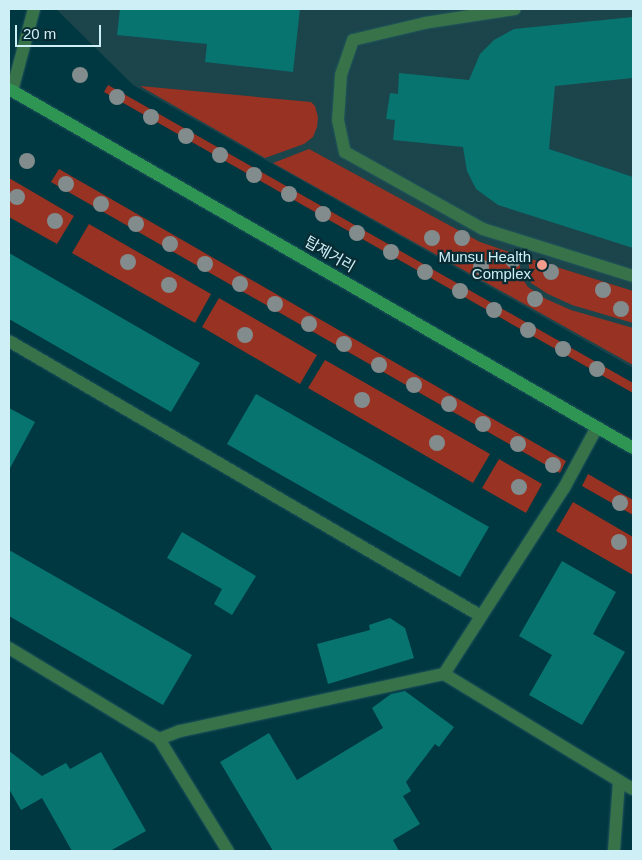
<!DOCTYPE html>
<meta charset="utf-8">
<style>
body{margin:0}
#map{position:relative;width:642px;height:860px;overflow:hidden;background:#003841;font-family:Helvetica,"Noto Sans KR",sans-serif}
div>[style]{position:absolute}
.built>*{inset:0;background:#1b444b}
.green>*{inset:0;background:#983223}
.building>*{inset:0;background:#077470}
.roads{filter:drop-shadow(0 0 1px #21555e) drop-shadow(0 0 1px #21555e)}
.lane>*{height:12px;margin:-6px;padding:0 6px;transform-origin:6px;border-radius:6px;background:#377248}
.street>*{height:12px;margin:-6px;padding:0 6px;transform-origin:6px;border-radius:6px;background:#377248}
.secondary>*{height:12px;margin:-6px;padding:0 6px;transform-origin:6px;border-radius:6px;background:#2e9552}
.trees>*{width:16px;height:16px;margin:-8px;border-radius:50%;background:#838c8d}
.dots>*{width:14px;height:14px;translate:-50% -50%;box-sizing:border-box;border:2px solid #082c33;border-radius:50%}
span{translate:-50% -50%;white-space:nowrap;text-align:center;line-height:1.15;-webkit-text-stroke:4.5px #082c33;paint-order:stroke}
.street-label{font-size:15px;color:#cfeff6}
.poi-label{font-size:15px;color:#cfeff6}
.right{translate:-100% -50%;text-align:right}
.frame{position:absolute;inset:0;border:10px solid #cfeff6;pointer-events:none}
.scale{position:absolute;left:15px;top:25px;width:86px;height:22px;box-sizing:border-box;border:2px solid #cfeff6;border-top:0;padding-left:6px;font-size:15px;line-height:18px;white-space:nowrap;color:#cfeff6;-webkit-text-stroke:4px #082c33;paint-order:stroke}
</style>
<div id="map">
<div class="built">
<div style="clip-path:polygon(56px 9px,633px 9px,633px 368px,133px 85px)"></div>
</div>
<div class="green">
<div style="clip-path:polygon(108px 85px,633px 383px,633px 393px,104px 92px)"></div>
<div style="clip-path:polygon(140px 86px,311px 102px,315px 106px,318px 117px,317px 127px,313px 137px,304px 144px,265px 158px)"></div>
<div style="clip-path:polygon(309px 149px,480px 242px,518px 255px,522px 278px,528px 287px,546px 299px,571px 310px,633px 328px,633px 365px,273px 163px)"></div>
<div style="clip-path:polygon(59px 169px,566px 461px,560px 473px,51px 182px)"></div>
<div style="clip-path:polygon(9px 178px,74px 216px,57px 244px,9px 217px)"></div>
<div style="clip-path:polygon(89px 224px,211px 294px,195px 323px,72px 253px)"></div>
<div style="clip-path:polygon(528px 258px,633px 291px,633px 323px,572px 305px,548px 294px,531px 283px)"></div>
<div style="clip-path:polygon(219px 298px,317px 355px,300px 384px,202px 327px)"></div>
<div style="clip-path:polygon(325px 360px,490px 454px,473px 483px,308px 388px)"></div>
<div style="clip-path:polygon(499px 459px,542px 484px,526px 513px,482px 488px)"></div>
<div style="clip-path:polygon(588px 474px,633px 500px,633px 515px,582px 486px)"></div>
<div style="clip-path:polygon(573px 502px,633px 537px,633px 575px,556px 531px)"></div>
</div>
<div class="building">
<div style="clip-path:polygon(120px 9px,300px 9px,293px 72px,205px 62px,207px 44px,117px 35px)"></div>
<div style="clip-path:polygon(633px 17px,633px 78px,555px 86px,549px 149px,633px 177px,633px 248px,498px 205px,476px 189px,467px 171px,463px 147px,393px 140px,395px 120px,386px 119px,390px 93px,398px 94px,399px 73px,469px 80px,480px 54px,494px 40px,514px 29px)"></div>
<div style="clip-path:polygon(9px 253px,200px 363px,171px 412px,9px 319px)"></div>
<div style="clip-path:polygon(256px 394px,489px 527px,460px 577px,227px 444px)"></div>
<div style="clip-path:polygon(9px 408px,35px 422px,9px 470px)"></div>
<div style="clip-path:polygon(182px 532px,256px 576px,232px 615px,214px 604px,222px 589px,167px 558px)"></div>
<div style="clip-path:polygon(9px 550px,192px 655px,163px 705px,9px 616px)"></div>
<div style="clip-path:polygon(562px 561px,616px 592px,593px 634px,625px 652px,582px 725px,529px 695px,552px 655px,519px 636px)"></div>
<div style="clip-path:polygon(390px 618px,405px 628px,414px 658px,328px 684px,317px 644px,370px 630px,369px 625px)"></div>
<div style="clip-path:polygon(405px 691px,454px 727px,439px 747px,435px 744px,406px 782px,411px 791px,403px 796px,420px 824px,393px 840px,399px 851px,273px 851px,220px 762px,269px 733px,297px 780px,383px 728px,372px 708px,391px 694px)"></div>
<div style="clip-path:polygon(9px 751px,42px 776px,66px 763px,70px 769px,101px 752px,146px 831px,110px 851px,72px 851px,42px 798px,21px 810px,9px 789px)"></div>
</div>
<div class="roads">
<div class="lane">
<div style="left:515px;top:9px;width:91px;rotate:171.2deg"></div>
<div style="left:425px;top:23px;width:74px;rotate:166.7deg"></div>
<div style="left:353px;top:40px;width:37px;rotate:109deg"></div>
<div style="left:341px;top:75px;width:45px;rotate:93.8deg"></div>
<div style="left:338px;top:120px;width:33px;rotate:78deg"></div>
<div style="left:345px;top:152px;width:158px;rotate:29.2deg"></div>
<div style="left:483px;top:229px;width:157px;rotate:17.4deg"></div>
<div style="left:9px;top:341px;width:546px;rotate:30.23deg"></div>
</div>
<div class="street">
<div style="left:12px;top:91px;width:85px;rotate:-75deg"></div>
<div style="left:9px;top:648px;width:175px;rotate:31.2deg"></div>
<div style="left:159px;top:739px;width:132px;rotate:58.4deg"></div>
<div style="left:444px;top:674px;width:205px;rotate:31.4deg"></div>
<div style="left:619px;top:781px;width:70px;rotate:94.1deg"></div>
<div style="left:159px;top:739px;width:22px;rotate:-21deg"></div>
<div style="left:180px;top:731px;width:270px;rotate:-12.2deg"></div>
<div style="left:444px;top:674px;width:221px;rotate:-57.2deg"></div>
<div style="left:564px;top:488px;width:69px;rotate:-61.6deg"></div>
<div style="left:619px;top:781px;width:16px;rotate:30deg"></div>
</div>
<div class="secondary">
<div style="left:9px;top:89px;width:720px;rotate:29.91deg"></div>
</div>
</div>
<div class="trees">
<div style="left:80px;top:75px"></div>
<div style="left:117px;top:97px"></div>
<div style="left:151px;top:117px"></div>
<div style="left:186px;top:136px"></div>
<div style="left:220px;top:155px"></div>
<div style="left:27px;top:161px"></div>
<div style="left:254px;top:175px"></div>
<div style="left:66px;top:184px"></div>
<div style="left:289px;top:194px"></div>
<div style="left:17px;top:197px"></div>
<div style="left:101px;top:204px"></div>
<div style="left:323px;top:214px"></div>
<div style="left:55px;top:221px"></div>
<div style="left:136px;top:224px"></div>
<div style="left:357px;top:233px"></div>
<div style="left:432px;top:238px"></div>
<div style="left:462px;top:238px"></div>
<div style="left:170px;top:244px"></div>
<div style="left:391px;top:252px"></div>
<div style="left:513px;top:260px"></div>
<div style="left:128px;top:262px"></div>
<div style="left:205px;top:264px"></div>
<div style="left:481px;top:267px"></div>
<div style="left:425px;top:272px"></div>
<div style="left:551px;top:272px"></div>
<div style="left:240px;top:284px"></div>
<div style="left:169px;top:285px"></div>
<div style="left:603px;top:290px"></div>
<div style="left:460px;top:291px"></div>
<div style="left:535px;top:299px"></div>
<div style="left:275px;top:304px"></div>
<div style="left:621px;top:309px"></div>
<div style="left:494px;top:310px"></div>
<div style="left:309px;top:324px"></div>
<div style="left:528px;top:330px"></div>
<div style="left:245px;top:335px"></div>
<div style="left:344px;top:344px"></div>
<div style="left:563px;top:349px"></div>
<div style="left:379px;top:365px"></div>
<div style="left:597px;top:369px"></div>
<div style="left:414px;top:385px"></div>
<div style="left:362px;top:400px"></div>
<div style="left:449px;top:404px"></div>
<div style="left:483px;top:424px"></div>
<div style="left:437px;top:443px"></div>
<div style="left:518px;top:444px"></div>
<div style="left:553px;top:465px"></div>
<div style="left:519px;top:487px"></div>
<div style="left:620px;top:503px"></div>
<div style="left:619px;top:542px"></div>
</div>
<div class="dots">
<div style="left:542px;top:265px;background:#f49d8d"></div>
</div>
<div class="street-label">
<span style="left:330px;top:254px;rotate:30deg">탑제거리</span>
</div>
<div class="poi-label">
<span class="right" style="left:531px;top:265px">Munsu Health<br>Complex</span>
</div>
<div class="frame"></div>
<div class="scale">20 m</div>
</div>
